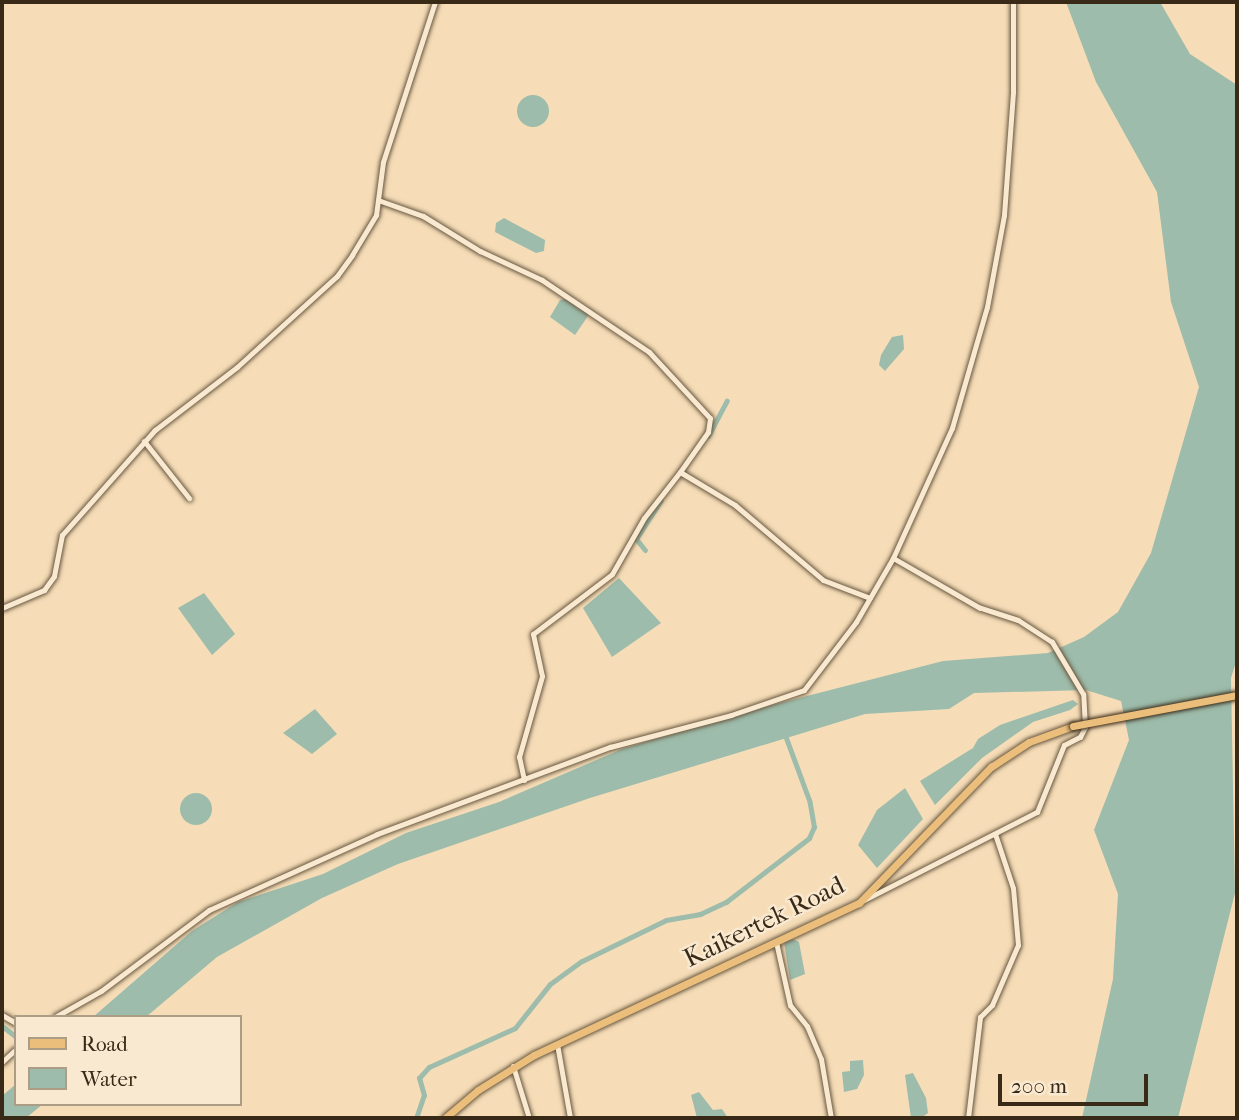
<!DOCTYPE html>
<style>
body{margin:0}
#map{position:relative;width:1239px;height:1120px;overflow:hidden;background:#f6ddb8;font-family:"IM FELL French Canon",serif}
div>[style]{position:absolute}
.water>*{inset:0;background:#9dbcab}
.round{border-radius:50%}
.canal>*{height:5px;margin:-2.5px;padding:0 2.5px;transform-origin:2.5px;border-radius:2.5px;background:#9dbcab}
.roads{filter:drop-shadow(0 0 2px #68573f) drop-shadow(0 0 2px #68573f)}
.minor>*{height:5px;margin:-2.5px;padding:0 2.5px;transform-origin:2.5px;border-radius:2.5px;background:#f9e9d1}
.major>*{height:7px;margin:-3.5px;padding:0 3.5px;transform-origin:3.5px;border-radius:3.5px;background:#ebbe7c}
.bridges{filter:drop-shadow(0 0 2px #392a17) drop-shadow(0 0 2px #392a17)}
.major-bridge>*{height:7px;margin:-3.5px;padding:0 3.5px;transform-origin:3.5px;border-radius:3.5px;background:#ebbe7c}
span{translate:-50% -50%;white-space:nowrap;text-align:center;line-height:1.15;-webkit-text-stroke:5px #f9e9d1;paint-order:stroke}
.street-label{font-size:26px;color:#392a17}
.frame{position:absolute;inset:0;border:4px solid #392a17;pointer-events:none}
.legend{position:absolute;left:14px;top:1015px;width:228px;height:91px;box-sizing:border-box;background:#f9e9d1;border:2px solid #ac9d87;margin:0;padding:9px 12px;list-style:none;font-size:21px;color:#392a17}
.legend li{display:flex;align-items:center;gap:14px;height:35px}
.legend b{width:35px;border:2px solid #ac9d87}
.scale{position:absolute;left:998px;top:1074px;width:150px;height:32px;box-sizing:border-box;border:4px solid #392a17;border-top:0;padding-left:9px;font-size:21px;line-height:24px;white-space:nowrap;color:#392a17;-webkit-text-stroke:5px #f9e9d1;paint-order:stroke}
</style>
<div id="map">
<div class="water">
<div style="clip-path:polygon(1066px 2px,1160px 2px,1190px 54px,1237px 85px,1237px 659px,1231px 678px,1235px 893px,1178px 1118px,1082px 1118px,1113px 979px,1118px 894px,1094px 830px,1129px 740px,1121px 701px,1086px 690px,974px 693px,949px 709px,865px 714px,590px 798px,398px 864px,322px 898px,217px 957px,146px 1017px,93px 1017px,192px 931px,238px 902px,323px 874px,406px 833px,499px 802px,622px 749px,772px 705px,943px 661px,1048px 653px,1084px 637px,1118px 612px,1151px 553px,1199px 387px,1171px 302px,1157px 192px,1096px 82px)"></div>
<div class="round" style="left:517px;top:95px;width:32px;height:32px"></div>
<div style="clip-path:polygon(504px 218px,545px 240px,544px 251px,536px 253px,495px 232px,496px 223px)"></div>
<div style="clip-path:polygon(566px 299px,590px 313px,575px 335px,550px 317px,560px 300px)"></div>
<div style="clip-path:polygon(903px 335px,904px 349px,885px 371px,879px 365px,881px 355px,892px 337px)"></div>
<div style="clip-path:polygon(619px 578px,661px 623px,612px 657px,583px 608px)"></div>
<div style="clip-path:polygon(204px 593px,235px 634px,212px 655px,178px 608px)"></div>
<div style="clip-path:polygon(1073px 700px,1078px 704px,1070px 710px,1033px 722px,982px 758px,935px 805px,920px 781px,973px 748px,978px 739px,1000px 725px)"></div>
<div style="clip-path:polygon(315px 709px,337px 734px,312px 754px,283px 733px)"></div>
<div style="clip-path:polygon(905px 788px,923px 819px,877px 868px,858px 845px,877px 810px)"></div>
<div class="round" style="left:180px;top:793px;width:32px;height:32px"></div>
<div style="clip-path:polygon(793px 939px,799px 942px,805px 974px,790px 980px,784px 942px)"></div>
<div style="clip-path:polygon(863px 1060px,864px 1075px,857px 1089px,844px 1092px,842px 1072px,850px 1071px,850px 1061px)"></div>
<div style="clip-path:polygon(913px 1073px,926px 1098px,928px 1113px,921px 1118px,911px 1118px,905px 1075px)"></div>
<div style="clip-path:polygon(16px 1084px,16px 1104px,43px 1104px,26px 1118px,2px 1118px,2px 1096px)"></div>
<div style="clip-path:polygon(699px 1092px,713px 1110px,722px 1109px,728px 1118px,697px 1118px,691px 1095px)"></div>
</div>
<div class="canal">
<div style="left:708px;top:436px;width:40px;rotate:-62deg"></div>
<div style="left:645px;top:550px;width:14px;rotate:-129deg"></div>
<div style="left:636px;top:539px;width:46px;rotate:-57.3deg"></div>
<div style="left:2px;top:1026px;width:18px;rotate:38deg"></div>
<div style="left:416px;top:1118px;width:24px;rotate:-71deg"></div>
<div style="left:424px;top:1095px;width:18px;rotate:-106deg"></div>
<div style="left:419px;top:1078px;width:15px;rotate:-48deg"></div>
<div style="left:429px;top:1067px;width:94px;rotate:-24.4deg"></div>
<div style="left:515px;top:1028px;width:56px;rotate:-51.5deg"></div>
<div style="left:550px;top:984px;width:39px;rotate:-36deg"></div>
<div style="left:582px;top:961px;width:93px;rotate:-26deg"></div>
<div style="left:666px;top:920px;width:35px;rotate:-10deg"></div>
<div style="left:700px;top:914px;width:29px;rotate:-25deg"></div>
<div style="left:726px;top:902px;width:105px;rotate:-37.6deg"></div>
<div style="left:809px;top:838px;width:12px;rotate:-66deg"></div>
<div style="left:814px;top:827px;width:27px;rotate:-100deg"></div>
<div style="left:809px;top:800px;width:69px;rotate:-110.3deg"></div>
</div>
<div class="roads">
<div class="minor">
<div style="left:378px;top:200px;width:48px;rotate:19.6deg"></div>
<div style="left:423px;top:216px;width:67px;rotate:31.6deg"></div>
<div style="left:480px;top:251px;width:68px;rotate:25.1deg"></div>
<div style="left:542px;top:280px;width:129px;rotate:33.9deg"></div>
<div style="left:649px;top:352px;width:90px;rotate:47.3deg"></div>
<div style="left:710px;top:418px;width:14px;rotate:98deg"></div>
<div style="left:708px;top:432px;width:49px;rotate:125deg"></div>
<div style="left:680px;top:472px;width:64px;rotate:31deg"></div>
<div style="left:735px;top:505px;width:116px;rotate:40.4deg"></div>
<div style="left:823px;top:580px;width:50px;rotate:21deg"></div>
<div style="left:144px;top:441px;width:73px;rotate:51.7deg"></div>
<div style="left:2px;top:608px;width:46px;rotate:-23.2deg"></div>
<div style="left:44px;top:590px;width:17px;rotate:-54deg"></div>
<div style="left:54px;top:576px;width:42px;rotate:-79deg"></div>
<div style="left:62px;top:535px;width:140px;rotate:-48.5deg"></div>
<div style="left:155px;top:430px;width:103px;rotate:-37.5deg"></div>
<div style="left:237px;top:367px;width:135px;rotate:-42.3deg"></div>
<div style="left:337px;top:276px;width:26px;rotate:-54deg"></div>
<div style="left:352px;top:255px;width:47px;rotate:-59deg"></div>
<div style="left:376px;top:215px;width:53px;rotate:-82.5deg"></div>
<div style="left:383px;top:162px;width:168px;rotate:-72deg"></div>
<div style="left:524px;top:780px;width:24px;rotate:-102deg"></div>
<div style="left:519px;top:757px;width:84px;rotate:-74.1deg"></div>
<div style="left:542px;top:676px;width:43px;rotate:-102.1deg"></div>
<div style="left:533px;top:634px;width:99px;rotate:-37.2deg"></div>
<div style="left:612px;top:574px;width:64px;rotate:-60.3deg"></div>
<div style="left:644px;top:518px;width:58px;rotate:-52deg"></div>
<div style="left:864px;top:900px;width:194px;rotate:-27deg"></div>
<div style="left:1037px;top:812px;width:72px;rotate:-68.1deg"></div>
<div style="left:1064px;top:745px;width:18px;rotate:-27deg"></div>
<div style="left:1080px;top:737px;width:11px;rotate:-63deg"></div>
<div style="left:1085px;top:727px;width:33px;rotate:-93deg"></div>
<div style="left:1083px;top:694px;width:61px;rotate:-120.8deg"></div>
<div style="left:1052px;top:642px;width:40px;rotate:-147.1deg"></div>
<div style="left:1018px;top:620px;width:40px;rotate:-162deg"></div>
<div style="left:980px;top:608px;width:100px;rotate:-150.1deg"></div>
<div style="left:893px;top:558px;width:143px;rotate:-65.6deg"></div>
<div style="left:952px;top:428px;width:126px;rotate:-73.9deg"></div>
<div style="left:987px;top:307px;width:94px;rotate:-79.5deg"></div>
<div style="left:1004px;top:215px;width:124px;rotate:-85.8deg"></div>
<div style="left:1013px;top:91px;width:89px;rotate:-90deg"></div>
<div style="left:776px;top:942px;width:65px;rotate:77.5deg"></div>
<div style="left:790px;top:1005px;width:27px;rotate:51deg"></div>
<div style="left:807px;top:1026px;width:36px;rotate:67deg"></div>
<div style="left:821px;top:1059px;width:60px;rotate:80.4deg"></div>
<div style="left:2px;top:1015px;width:16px;rotate:30deg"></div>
<div style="left:55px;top:1017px;width:53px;rotate:-29.5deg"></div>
<div style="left:101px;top:991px;width:135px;rotate:-36.9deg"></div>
<div style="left:209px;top:910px;width:184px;rotate:-24.3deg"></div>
<div style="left:377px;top:834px;width:249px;rotate:-20.5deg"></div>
<div style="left:610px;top:747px;width:125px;rotate:-14.8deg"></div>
<div style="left:731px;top:715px;width:77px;rotate:-18.9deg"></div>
<div style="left:804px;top:690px;width:86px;rotate:-52.6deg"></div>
<div style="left:856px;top:622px;width:74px;rotate:-60deg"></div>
<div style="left:557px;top:1044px;width:75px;rotate:80deg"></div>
<div style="left:2px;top:1062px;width:19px;rotate:-43deg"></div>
<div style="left:513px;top:1066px;width:54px;rotate:72.9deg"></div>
<div style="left:968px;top:1118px;width:102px;rotate:-83.2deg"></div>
<div style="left:980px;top:1017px;width:17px;rotate:-45deg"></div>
<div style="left:992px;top:1005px;width:65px;rotate:-66.6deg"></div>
<div style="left:1018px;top:945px;width:57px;rotate:-95deg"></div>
<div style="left:1013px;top:888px;width:57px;rotate:-108.4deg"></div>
</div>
<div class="major">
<div style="left:445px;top:1118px;width:43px;rotate:-40.3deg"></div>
<div style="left:478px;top:1090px;width:66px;rotate:-32deg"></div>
<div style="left:534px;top:1055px;width:359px;rotate:-25.1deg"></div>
<div style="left:859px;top:903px;width:190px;rotate:-45.9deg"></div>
<div style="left:991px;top:767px;width:45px;rotate:-33.3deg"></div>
<div style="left:1029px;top:742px;width:47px;rotate:-20deg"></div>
</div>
</div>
<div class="bridges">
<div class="major-bridge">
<div style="left:1073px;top:726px;width:167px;rotate:-10.7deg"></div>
</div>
</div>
<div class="street-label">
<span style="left:764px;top:922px;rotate:-26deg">Kaikertek Road</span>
</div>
<div class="frame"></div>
<ul class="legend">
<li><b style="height:9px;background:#ebbe7c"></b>Road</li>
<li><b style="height:19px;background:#9dbcab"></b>Water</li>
</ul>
<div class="scale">200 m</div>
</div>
